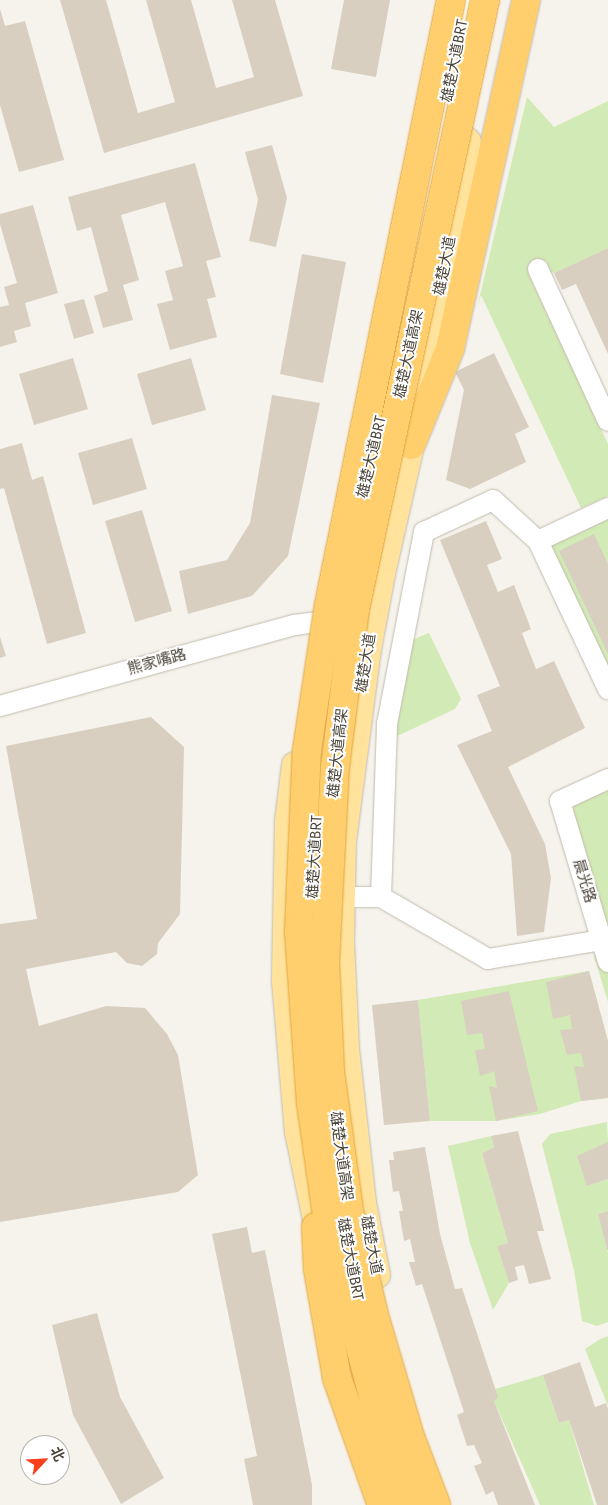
<!DOCTYPE html>
<meta charset="utf-8">
<style>
body{margin:0}
#map{position:relative;width:608px;height:1505px;overflow:hidden;background:#f6f3ec;font-family:Jost,"Noto Sans SC",sans-serif}
div>[style]{position:absolute}
.green>*{inset:0;background:#d2eab5}
.building>*{inset:0;background:#d8cfc1}
.roads{filter:drop-shadow(0 0 1px #c2bbae) drop-shadow(0 0 1px #c2bbae)}
.minor>*{height:20px;margin:-10px;padding:0 10px;transform-origin:10px;border-radius:10px;background:#fff}
.major>*{height:26px;margin:-13px;padding:0 13px;transform-origin:13px;border-radius:13px;background:#ffe39c}
.highway>*{height:28px;margin:-14px;padding:0 14px;transform-origin:14px;border-radius:14px;background:#ffcf6e}
.bridges{filter:drop-shadow(0 0 1px #e0a43c) drop-shadow(0 0 1px #e0a43c)}
.highway-bridge>*{height:28px;margin:-14px;padding:0 14px;transform-origin:14px;border-radius:14px;background:#ffcf6e}
span{translate:-50% -50%;white-space:nowrap;text-align:center;line-height:1.15;-webkit-text-stroke:4px #fff;paint-order:stroke}
.street-label{font-size:15px;color:#4b4439}
.north{position:absolute;left:20px;top:1435px;width:50px;height:50px;box-sizing:border-box;background:#fff;border:1px solid #b7b4b0;border-radius:50%;rotate:65deg;font-size:14px;font-weight:700;line-height:20px;text-align:center;color:#4b4439}
.north::after{content:'';display:block;margin:auto;width:18px;height:22px;background:#fc3f1d;clip-path:polygon(50% 0,100% 100%,50% 72%,0 100%)}
</style>
<div id="map">
<div class="green">
<div style="clip-path:polygon(527px 97px,554px 127px,608px 101px,608px 248px,554px 273px,538px 269px,528px 273px,608px 444px,608px 496px,581px 508px,481px 295px,477px 308px)"></div>
<div style="clip-path:polygon(608px 508px,608px 689px,538px 541px)"></div>
<div style="clip-path:polygon(429px 633px,461px 699px,455px 709px,393px 738px,409px 641px)"></div>
<div style="clip-path:polygon(608px 779px,608px 1002px,594px 956px,601px 940px,560px 801px)"></div>
<div style="clip-path:polygon(589px 971px,608px 1041px,608px 1098px,581px 1101px,540px 1114px,496px 1121px,430px 1121px,418px 1000px)"></div>
<div style="clip-path:polygon(607px 1122px,608px 1142px,587px 1186px,608px 1179px,608px 1211px,598px 1214px,608px 1253px,608px 1322px,597px 1326px,582px 1321px,574px 1270px,542px 1144px,550px 1134px)"></div>
<div style="clip-path:polygon(491px 1136px,494px 1147px,482px 1153px,508px 1243px,497px 1246px,509px 1283px,493px 1310px,470px 1243px,448px 1146px)"></div>
<div style="clip-path:polygon(608px 1336px,608px 1406px,585px 1349px,600px 1339px)"></div>
<div style="clip-path:polygon(543px 1375px,559px 1423px,569px 1420px,594px 1505px,540px 1505px,494px 1401px,495px 1389px)"></div>
</div>
<div class="building">
<div style="clip-path:polygon(60px 0,106px 0,138px 113px,175px 102px,146px 0,191px 0,216px 88px,254px 77px,232px 0,275px 0,303px 96px,104px 153px)"></div>
<div style="clip-path:polygon(344px 0,390px 0,376px 77px,331px 69px)"></div>
<div style="clip-path:polygon(0 9px,5px 26px,25px 21px,64px 160px,19px 172px,0 105px)"></div>
<div style="clip-path:polygon(272px 145px,287px 198px,276px 247px,249px 241px,258px 200px,245px 152px)"></div>
<div style="clip-path:polygon(195px 163px,221px 257px,206px 261px,216px 297px,207px 299px,217px 337px,170px 350px,157px 304px,173px 300px,165px 271px,183px 266px,165px 202px,121px 215px,139px 280px,123px 285px,133px 320px,103px 328px,94px 296px,108px 291px,91px 227px,77px 231px,68px 197px)"></div>
<div style="clip-path:polygon(33px 205px,58px 293px,25px 303px,31px 326px,14px 331px,17px 342px,0 347px,0 307px,9px 305px,4px 287px,17px 283px,0 224px,0 214px)"></div>
<div style="clip-path:polygon(608px 248px,608px 354px,576px 284px,562px 290px,554px 273px)"></div>
<div style="clip-path:polygon(302px 254px,346px 262px,323px 383px,280px 374px)"></div>
<div style="clip-path:polygon(84px 299px,94px 333px,74px 339px,64px 304px)"></div>
<div style="clip-path:polygon(494px 353px,529px 427px,515px 434px,526px 462px,470px 489px,446px 480px,464px 390px,455px 372px)"></div>
<div style="clip-path:polygon(73px 358px,88px 409px,34px 425px,19px 374px)"></div>
<div style="clip-path:polygon(191px 358px,206px 410px,152px 425px,137px 374px)"></div>
<div style="clip-path:polygon(272px 395px,320px 403px,288px 556px,252px 596px,188px 614px,179px 571px,227px 560px,250px 523px)"></div>
<div style="clip-path:polygon(132px 438px,147px 489px,93px 505px,78px 453px)"></div>
<div style="clip-path:polygon(22px 443px,32px 480px,43px 476px,86px 633px,47px 644px,4px 488px,0 489px,0 449px)"></div>
<div style="clip-path:polygon(142px 510px,172px 611px,135px 622px,105px 521px)"></div>
<div style="clip-path:polygon(486px 521px,502px 559px,487px 565px,498px 592px,514px 585px,531px 629px,522px 633px,536px 669px,554px 661px,585px 728px,508px 767px,545px 844px,551px 878px,544px 932px,517px 936px,511px 854px,457px 745px,492px 731px,477px 695px,500px 686px,440px 540px)"></div>
<div style="clip-path:polygon(594px 534px,608px 564px,608px 654px,559px 551px)"></div>
<div style="clip-path:polygon(0 637px,6px 656px,0 658px)"></div>
<div style="clip-path:polygon(151px 717px,184px 747px,180px 914px,158px 943px,157px 954px,142px 966px,127px 963px,116px 952px,26px 969px,39px 1026px,106px 1006px,145px 1008px,167px 1034px,178px 1055px,198px 1175px,178px 1192px,0 1222px,0 924px,37px 919px,6px 746px)"></div>
<div style="clip-path:polygon(589px 971px,608px 1041px,608px 1098px,581px 1101px,574px 1066px,584px 1067px,581px 1053px,567px 1055px,560px 1030px,572px 1029px,570px 1015px,553px 1019px,546px 982px)"></div>
<div style="clip-path:polygon(509px 991px,538px 1111px,496px 1121px,489px 1086px,497px 1088px,494px 1071px,480px 1076px,475px 1050px,485px 1049px,482px 1033px,467px 1035px,461px 1001px)"></div>
<div style="clip-path:polygon(418px 1000px,430px 1121px,384px 1125px,372px 1005px)"></div>
<div style="clip-path:polygon(518px 1131px,544px 1231px,537px 1231px,551px 1279px,529px 1284px,524px 1265px,515px 1267px,518px 1280px,509px 1283px,497px 1246px,508px 1243px,482px 1153px,494px 1147px,491px 1136px)"></div>
<div style="clip-path:polygon(608px 1142px,608px 1179px,587px 1186px,577px 1156px)"></div>
<div style="clip-path:polygon(425px 1147px,440px 1234px,455px 1289px,462px 1288px,498px 1397px,494px 1401px,535px 1505px,498px 1505px,493px 1491px,486px 1495px,474px 1466px,482px 1463px,474px 1445px,467px 1446px,457px 1415px,464px 1412px,422px 1284px,416px 1286px,409px 1262px,415px 1262px,410px 1239px,404px 1241px,399px 1211px,403px 1211px,399px 1191px,393px 1192px,389px 1160px,394px 1160px,393px 1152px)"></div>
<div style="clip-path:polygon(608px 1211px,608px 1250px,607px 1250px,598px 1214px)"></div>
<div style="clip-path:polygon(247px 1227px,252px 1253px,265px 1250px,312px 1485px,312px 1505px,253px 1505px,244px 1459px,257px 1456px,212px 1234px)"></div>
<div style="clip-path:polygon(97px 1313px,120px 1397px,164px 1478px,121px 1504px,73px 1415px,52px 1325px)"></div>
<div style="clip-path:polygon(580px 1362px,595px 1407px,606px 1403px,608px 1409px,608px 1505px,597px 1505px,569px 1420px,559px 1423px,543px 1375px)"></div>
</div>
<div class="roads">
<div class="minor">
<div style="left:538px;top:269px;width:167px;rotate:65.3deg"></div>
<div style="left:398px;top:341px;width:348px;rotate:-78.6deg"></div>
<div style="left:370px;top:468px;width:93px;rotate:-77deg"></div>
<div style="left:608px;top:508px;width:77px;rotate:154.8deg"></div>
<div style="left:538px;top:541px;width:164px;rotate:64.7deg"></div>
<div style="left:0;top:706px;width:306px;rotate:-15.4deg"></div>
<div style="left:295px;top:625px;width:21px;rotate:-8deg"></div>
<div style="left:608px;top:779px;width:53px;rotate:155.4deg"></div>
<div style="left:560px;top:801px;width:168px;rotate:73.4deg"></div>
<div style="left:319px;top:788px;width:88px;rotate:-84.2deg"></div>
<div style="left:353px;top:897px;width:28px"></div>
<div style="left:381px;top:897px;width:124px;rotate:30.1deg"></div>
<div style="left:488px;top:959px;width:116px;rotate:-9.5deg"></div>
<div style="left:381px;top:897px;width:173px;rotate:-88deg"></div>
<div style="left:387px;top:724px;width:196px;rotate:-79.1deg"></div>
<div style="left:424px;top:532px;width:76px;rotate:-24.9deg"></div>
<div style="left:493px;top:500px;width:61px;rotate:42.3deg"></div>
</div>
<div class="major">
<div style="left:295px;top:765px;width:56px;rotate:97.1deg"></div>
<div style="left:288px;top:821px;width:160px;rotate:91.1deg"></div>
<div style="left:285px;top:981px;width:152px;rotate:85.1deg"></div>
<div style="left:298px;top:1132px;width:90px;rotate:78.4deg"></div>
<div style="left:377px;top:1275px;width:73px;rotate:-101deg"></div>
<div style="left:363px;top:1203px;width:156px;rotate:-96.3deg"></div>
<div style="left:346px;top:1048px;width:106px;rotate:-92.7deg"></div>
<div style="left:341px;top:942px;width:101px;rotate:-88.9deg"></div>
<div style="left:343px;top:841px;width:188px;rotate:-82.6deg"></div>
<div style="left:367px;top:655px;width:82px;rotate:-79.5deg"></div>
<div style="left:382px;top:574px;width:132px;rotate:-77.3deg"></div>
<div style="left:411px;top:445px;width:309px;rotate:-79.4deg"></div>
<div style="left:338px;top:1327px;width:110px;rotate:73.7deg"></div>
</div>
<div class="highway">
<div style="left:411px;top:445px;width:104px;rotate:-67.9deg"></div>
<div style="left:450px;top:349px;width:357px;rotate:-77.7deg"></div>
</div>
</div>
<div class="bridges">
<div class="highway-bridge">
<div style="left:316px;top:1227px;width:42px;rotate:87.3deg"></div>
<div style="left:318px;top:1269px;width:111px;rotate:80.1deg"></div>
<div style="left:337px;top:1378px;width:135px;rotate:70.5deg"></div>
<div style="left:410px;top:1505px;width:68px;rotate:-111.6deg"></div>
<div style="left:385px;top:1442px;width:220px;rotate:-104.7deg"></div>
<div style="left:329px;top:1229px;width:127px;rotate:-98.1deg"></div>
<div style="left:311px;top:1103px;width:172px;rotate:-94deg"></div>
<div style="left:299px;top:931px;width:181px;rotate:-87.5deg"></div>
<div style="left:307px;top:750px;width:147px;rotate:-81.4deg"></div>
<div style="left:329px;top:605px;width:617px;rotate:-78.6deg"></div>
<div style="left:436px;top:1505px;width:73px;rotate:-110.9deg"></div>
<div style="left:410px;top:1437px;width:123px;rotate:-106.5deg"></div>
<div style="left:375px;top:1319px;width:111px;rotate:-103.5deg"></div>
<div style="left:349px;top:1211px;width:140px;rotate:-97.8deg"></div>
<div style="left:330px;top:1072px;width:110px;rotate:-92.6deg"></div>
<div style="left:325px;top:962px;width:195px;rotate:-87.1deg"></div>
<div style="left:335px;top:767px;width:159px;rotate:-82.8deg"></div>
<div style="left:355px;top:609px;width:623px;rotate:-77.95deg"></div>
</div>
</div>
<div class="street-label">
<span style="left:455px;top:61px;rotate:-79deg">雄楚大道BRT</span>
<span style="left:445px;top:266px;rotate:-79deg">雄楚大道</span>
<span style="left:409px;top:354px;rotate:-78deg">雄楚大道高架</span>
<span style="left:372px;top:457px;rotate:-77deg">雄楚大道BRT</span>
<span style="left:157px;top:662px;rotate:-15deg">熊家嘴路</span>
<span style="left:366px;top:663px;rotate:-81deg">雄楚大道</span>
<span style="left:338px;top:753px;rotate:-84deg">雄楚大道高架</span>
<span style="left:315px;top:857px;rotate:-87deg">雄楚大道BRT</span>
<span style="left:584px;top:881px;rotate:73deg">晨光路</span>
<span style="left:341px;top:1156px;rotate:82deg">雄楚大道高架</span>
<span style="left:371px;top:1245px;rotate:79deg">雄楚大道</span>
<span style="left:350px;top:1259px;rotate:79deg">雄楚大道BRT</span>
</div>
<div class="north">北</div>
</div>
